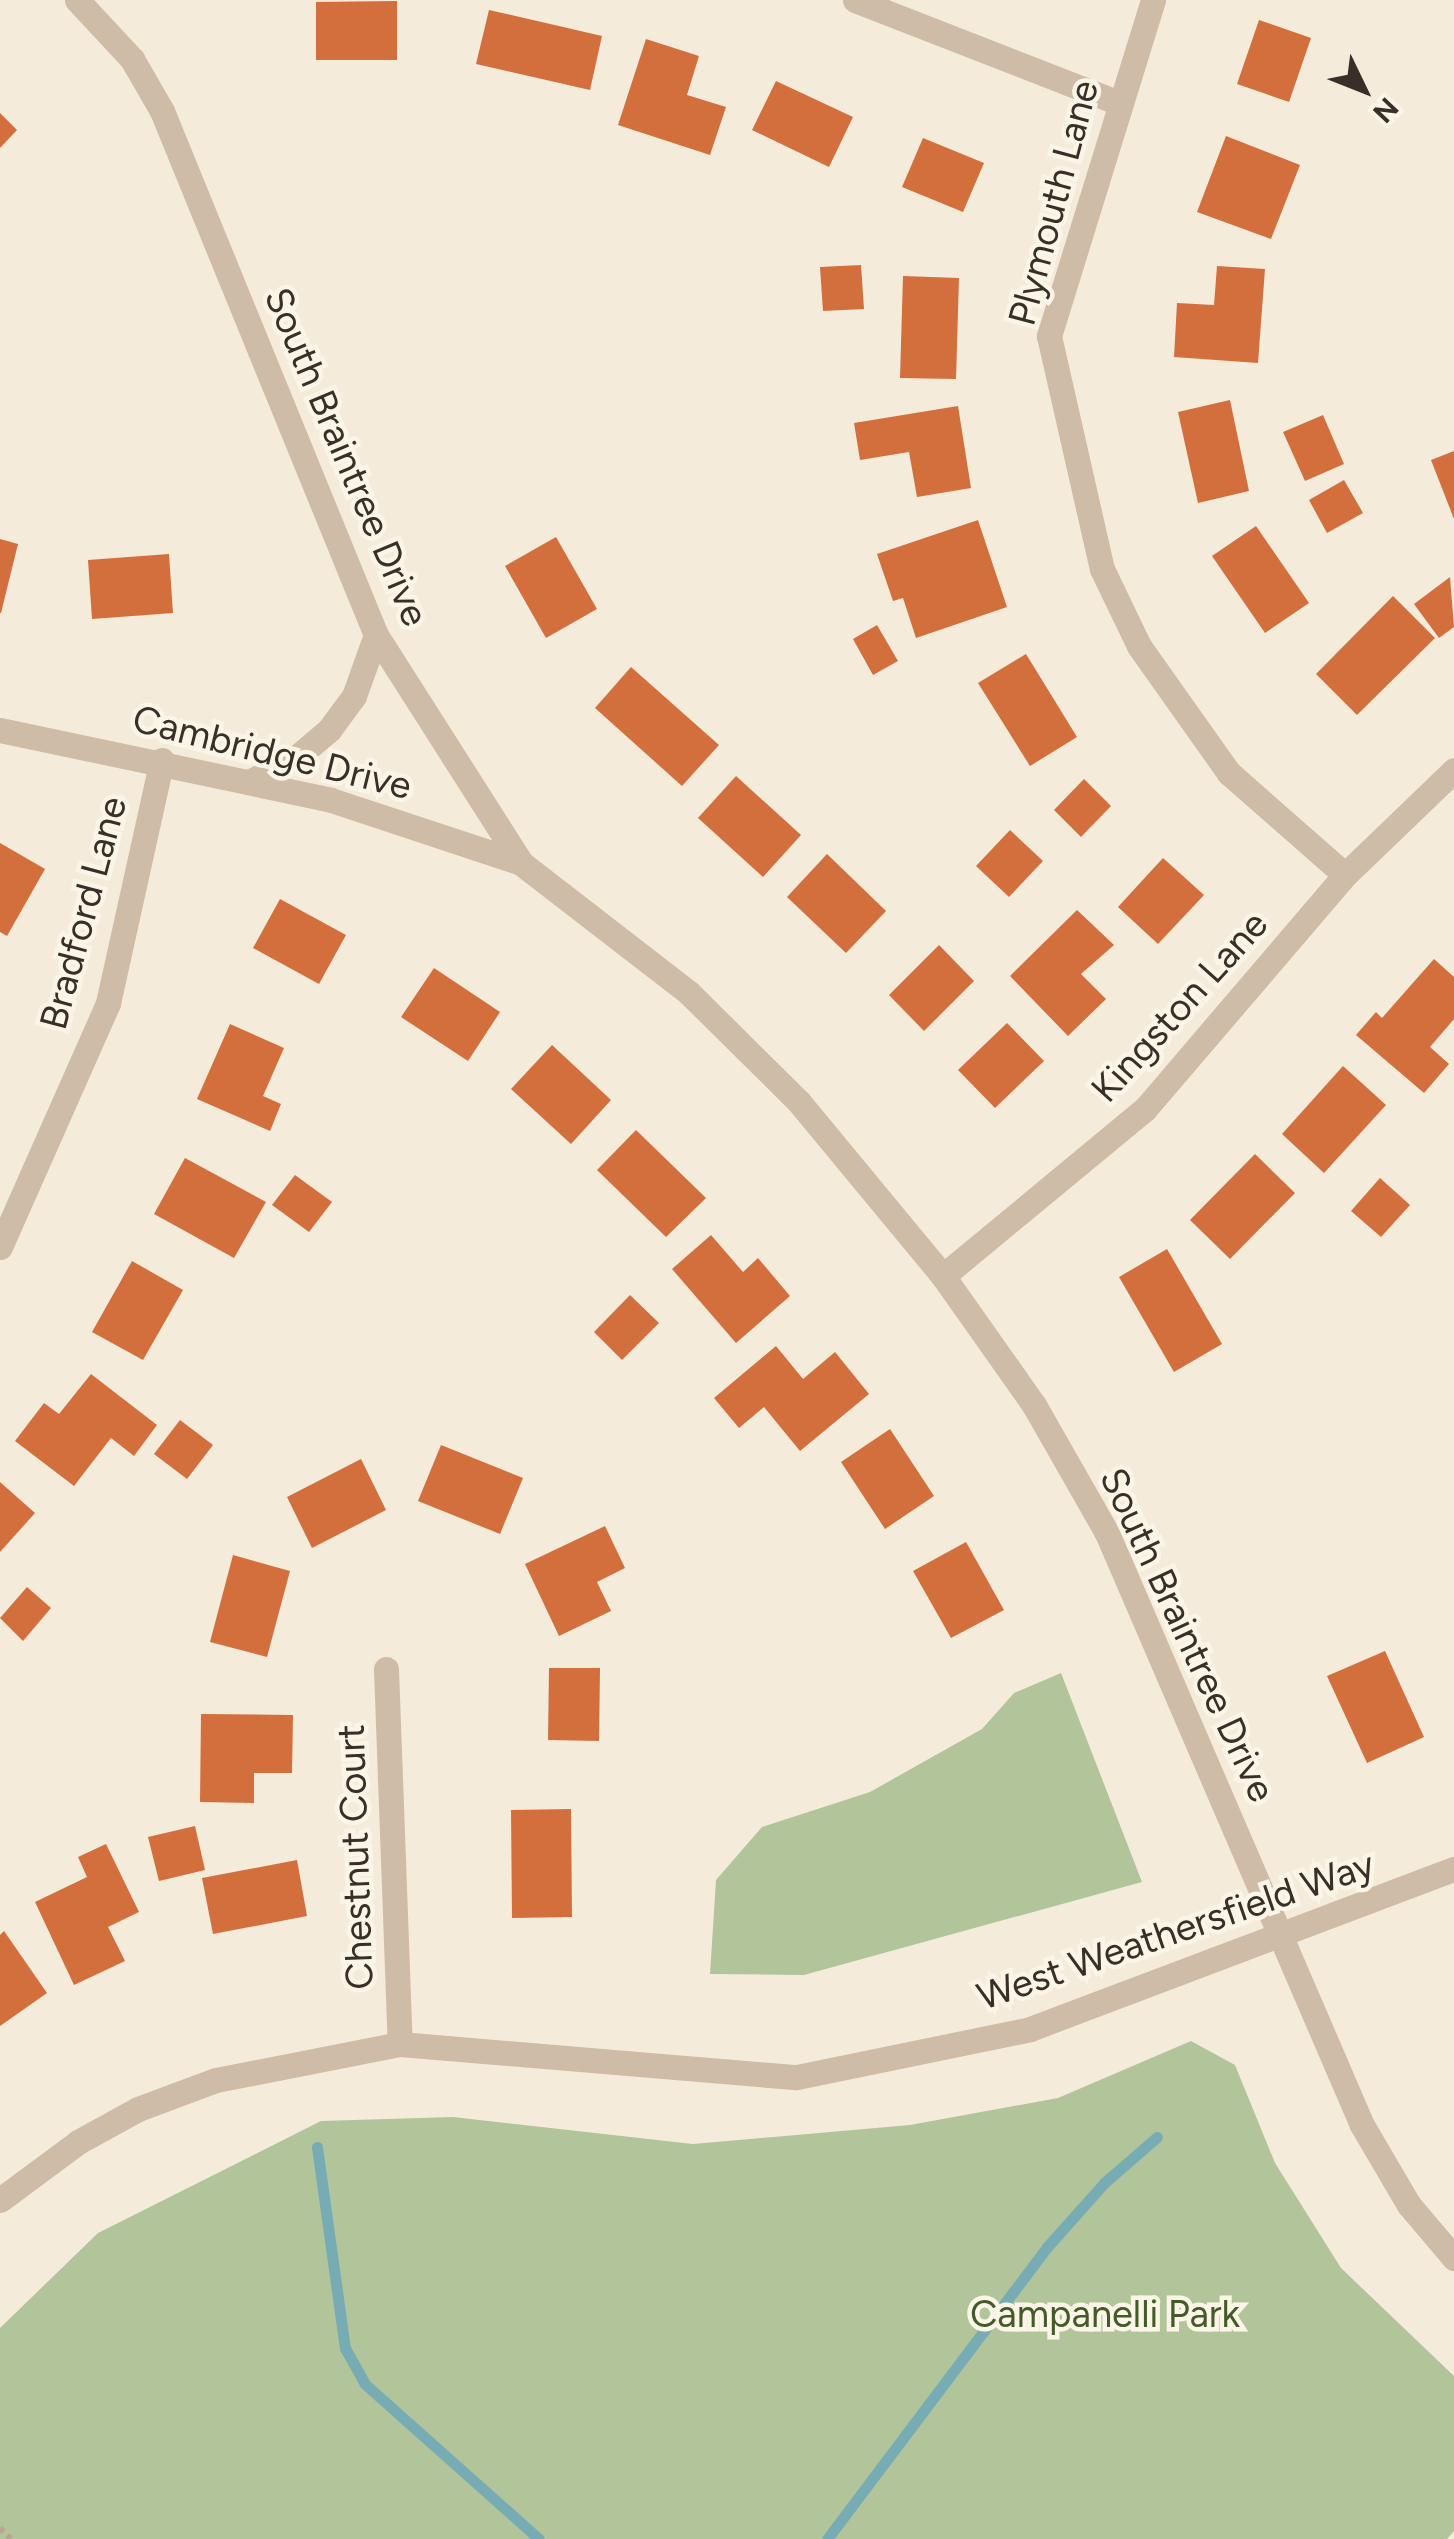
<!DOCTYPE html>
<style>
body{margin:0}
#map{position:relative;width:1454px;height:2539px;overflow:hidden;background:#f4ebdb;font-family:Figtree,sans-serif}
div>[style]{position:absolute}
.green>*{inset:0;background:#b2c59a}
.stream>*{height:11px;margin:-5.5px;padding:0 5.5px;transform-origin:5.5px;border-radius:5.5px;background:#77acb5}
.building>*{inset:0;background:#d26f3c}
.path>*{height:6px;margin-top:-3px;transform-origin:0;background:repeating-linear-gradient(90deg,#baa690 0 5px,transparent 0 10px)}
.minor>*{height:25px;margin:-12.5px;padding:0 12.5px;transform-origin:12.5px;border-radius:12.5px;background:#cebca6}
span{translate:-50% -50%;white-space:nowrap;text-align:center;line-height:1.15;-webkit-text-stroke:9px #fbf5e8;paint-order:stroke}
.street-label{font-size:38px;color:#392f28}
.park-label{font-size:38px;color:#435a29}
.north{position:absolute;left:1314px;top:40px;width:100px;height:100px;-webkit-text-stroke:8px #fbf5e8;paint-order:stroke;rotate:133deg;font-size:28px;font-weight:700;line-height:40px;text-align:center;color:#392f28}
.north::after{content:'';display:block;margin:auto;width:35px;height:45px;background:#392f28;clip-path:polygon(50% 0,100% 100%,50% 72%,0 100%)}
</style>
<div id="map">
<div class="green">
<div style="clip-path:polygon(1061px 1673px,1142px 1882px,804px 1975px,710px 1974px,716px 1880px,762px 1827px,870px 1792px,982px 1729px,1014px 1693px)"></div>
<div style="clip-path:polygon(1191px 2041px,1235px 2065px,1275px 2163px,1341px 2268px,1454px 2376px,1454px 2531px,1447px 2539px,0 2539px,0 2328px,98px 2233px,321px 2121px,453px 2117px,693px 2144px,910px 2125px,1058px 2098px)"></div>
</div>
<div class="stream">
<div style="left:317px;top:2147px;width:203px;rotate:82.1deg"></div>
<div style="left:345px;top:2348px;width:41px;rotate:60.9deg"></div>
<div style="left:365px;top:2384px;width:233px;rotate:41.7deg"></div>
<div style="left:827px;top:2539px;width:366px;rotate:-53deg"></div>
<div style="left:1047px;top:2247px;width:86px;rotate:-48.3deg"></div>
<div style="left:1104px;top:2183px;width:70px;rotate:-41deg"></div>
</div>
<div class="building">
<div style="clip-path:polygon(397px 1px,397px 60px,316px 60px,316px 2px)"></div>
<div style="clip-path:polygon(489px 10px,602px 36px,590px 90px,476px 64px)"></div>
<div style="clip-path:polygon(1259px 20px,1311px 38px,1289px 102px,1237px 84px)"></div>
<div style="clip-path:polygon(646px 39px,699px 56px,687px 95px,726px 107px,710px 155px,618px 125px)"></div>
<div style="clip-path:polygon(776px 81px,853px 117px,829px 167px,752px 130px)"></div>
<div style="clip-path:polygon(0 113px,17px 130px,0 148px)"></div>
<div style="clip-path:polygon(1226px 136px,1300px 165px,1271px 239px,1197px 212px)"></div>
<div style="clip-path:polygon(923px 138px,984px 163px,963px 212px,902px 187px)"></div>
<div style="clip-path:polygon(861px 265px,864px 309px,823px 311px,820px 267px)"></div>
<div style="clip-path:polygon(1217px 266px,1265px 269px,1258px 363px,1174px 357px,1177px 303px,1214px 305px)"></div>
<div style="clip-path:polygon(903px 276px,959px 278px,956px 379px,900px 378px)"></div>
<div style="clip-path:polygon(1230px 400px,1249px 491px,1198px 503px,1178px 412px)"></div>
<div style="clip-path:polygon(958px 406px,971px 488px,917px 497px,909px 452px,860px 460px,854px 423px)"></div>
<div style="clip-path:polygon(1323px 415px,1344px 464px,1305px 481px,1283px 432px)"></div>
<div style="clip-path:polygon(1454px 451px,1454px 519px,1431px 460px)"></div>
<div style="clip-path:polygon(1344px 480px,1363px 513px,1327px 533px,1309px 500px)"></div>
<div style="clip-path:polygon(978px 520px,1007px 607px,916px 638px,903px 598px,893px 601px,877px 554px)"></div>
<div style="clip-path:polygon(1256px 526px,1309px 603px,1265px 633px,1212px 556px)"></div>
<div style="clip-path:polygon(556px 537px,597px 609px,546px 638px,505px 566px)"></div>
<div style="clip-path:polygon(0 539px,18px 544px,1px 613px,0 613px)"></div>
<div style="clip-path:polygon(169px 554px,173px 613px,92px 619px,88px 560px)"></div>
<div style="clip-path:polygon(1450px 577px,1454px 627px,1439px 638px,1414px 604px)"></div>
<div style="clip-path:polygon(1393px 596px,1435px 638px,1357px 715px,1316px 674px)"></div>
<div style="clip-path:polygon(877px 625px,898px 661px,873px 675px,853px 639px)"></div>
<div style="clip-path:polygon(1026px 654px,1077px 737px,1030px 766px,978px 683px)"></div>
<div style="clip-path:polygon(631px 667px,719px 745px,682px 786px,595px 708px)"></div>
<div style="clip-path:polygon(736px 776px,801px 835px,763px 877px,698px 818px)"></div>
<div style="clip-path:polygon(1084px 779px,1111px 806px,1081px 837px,1054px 810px)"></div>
<div style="clip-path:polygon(1010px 830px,1043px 861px,1009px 897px,976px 866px)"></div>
<div style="clip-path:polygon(0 843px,45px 869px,7px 936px,0 932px)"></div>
<div style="clip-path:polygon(827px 854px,886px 911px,846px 953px,787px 897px)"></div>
<div style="clip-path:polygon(1163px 858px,1204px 895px,1158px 944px,1118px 907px)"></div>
<div style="clip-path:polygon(280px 899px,346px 935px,319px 984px,253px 948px)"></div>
<div style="clip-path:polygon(1077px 910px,1114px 945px,1081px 974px,1106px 999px,1068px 1036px,1010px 976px)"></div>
<div style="clip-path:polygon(939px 945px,974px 981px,924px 1031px,889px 995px)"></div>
<div style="clip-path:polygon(1434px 959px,1454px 977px,1454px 1019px,1430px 1047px,1449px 1064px,1424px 1093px,1356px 1035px,1376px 1012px,1382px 1018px)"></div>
<div style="clip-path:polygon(434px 968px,500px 1012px,468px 1061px,401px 1017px)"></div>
<div style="clip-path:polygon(1007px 1023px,1044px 1061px,995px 1108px,958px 1070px)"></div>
<div style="clip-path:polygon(230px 1024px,284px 1048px,263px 1096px,281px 1104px,270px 1131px,197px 1099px)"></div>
<div style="clip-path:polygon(552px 1045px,611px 1100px,571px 1144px,511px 1089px)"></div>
<div style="clip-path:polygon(1343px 1066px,1386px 1105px,1324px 1173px,1282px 1134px)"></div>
<div style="clip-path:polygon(636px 1130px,706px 1198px,666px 1237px,597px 1170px)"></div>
<div style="clip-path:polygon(1255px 1154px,1295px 1193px,1230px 1259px,1190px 1220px)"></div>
<div style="clip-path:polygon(185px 1158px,266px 1202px,234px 1258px,154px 1214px)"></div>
<div style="clip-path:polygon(295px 1175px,332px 1202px,309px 1232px,272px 1205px)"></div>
<div style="clip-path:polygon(1380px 1178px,1410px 1205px,1381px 1237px,1351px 1211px)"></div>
<div style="clip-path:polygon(711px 1235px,743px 1272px,758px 1258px,790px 1296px,736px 1343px,672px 1269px)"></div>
<div style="clip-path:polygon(1167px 1249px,1222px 1344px,1174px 1372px,1119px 1277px)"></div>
<div style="clip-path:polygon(132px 1261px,183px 1290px,143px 1360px,92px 1332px)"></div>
<div style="clip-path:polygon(630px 1295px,659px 1323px,622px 1360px,594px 1332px)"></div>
<div style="clip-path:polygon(776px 1346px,803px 1379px,835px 1352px,869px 1394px,800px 1451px,764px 1407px,739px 1428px,714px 1398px)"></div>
<div style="clip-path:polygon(91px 1374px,157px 1425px,134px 1456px,111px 1438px,74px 1486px,15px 1441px,44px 1403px,59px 1414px)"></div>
<div style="clip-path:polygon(180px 1420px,213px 1445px,187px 1479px,154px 1454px)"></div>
<div style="clip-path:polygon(890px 1429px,934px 1496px,885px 1529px,841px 1462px)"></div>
<div style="clip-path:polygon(441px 1445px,523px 1478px,500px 1534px,418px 1501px)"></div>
<div style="clip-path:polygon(361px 1459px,386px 1510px,312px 1548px,287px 1497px)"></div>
<div style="clip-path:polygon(0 1482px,35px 1513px,0 1552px)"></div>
<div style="clip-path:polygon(605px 1526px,625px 1568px,597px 1582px,611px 1611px,559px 1636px,525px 1564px)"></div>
<div style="clip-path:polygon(966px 1542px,1004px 1610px,951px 1638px,913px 1571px)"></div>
<div style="clip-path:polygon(233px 1555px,290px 1571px,267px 1657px,210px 1642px)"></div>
<div style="clip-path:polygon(27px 1587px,51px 1608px,23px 1641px,0 1618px)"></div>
<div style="clip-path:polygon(1385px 1651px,1424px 1737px,1367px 1763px,1327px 1676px)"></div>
<div style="clip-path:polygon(549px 1668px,600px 1668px,599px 1741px,548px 1740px)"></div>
<div style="clip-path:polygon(201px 1714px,293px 1715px,292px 1773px,254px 1773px,254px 1803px,200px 1802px)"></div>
<div style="clip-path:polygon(571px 1809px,572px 1917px,512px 1918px,511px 1810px)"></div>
<div style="clip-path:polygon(195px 1826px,205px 1870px,159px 1881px,148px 1837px)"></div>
<div style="clip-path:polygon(106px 1844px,139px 1912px,108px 1927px,125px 1961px,74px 1985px,35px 1902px,87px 1877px,78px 1857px)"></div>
<div style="clip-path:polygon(297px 1860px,307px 1916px,213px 1934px,202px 1878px)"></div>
<div style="clip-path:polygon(4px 1931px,47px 1993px,0 2026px,0 1935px)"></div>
</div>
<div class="path">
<div style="left:0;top:2528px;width:16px;rotate:45deg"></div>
</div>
<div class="minor">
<div style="left:77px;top:0;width:81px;rotate:47deg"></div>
<div style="left:132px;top:59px;width:60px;rotate:60deg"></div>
<div style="left:162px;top:111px;width:566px;rotate:67.79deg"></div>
<div style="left:376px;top:635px;width:270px;rotate:57.5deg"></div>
<div style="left:521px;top:863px;width:212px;rotate:37.7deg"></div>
<div style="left:689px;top:993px;width:155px;rotate:44.7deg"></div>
<div style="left:799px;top:1102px;width:226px;rotate:50.4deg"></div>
<div style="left:943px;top:1276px;width:158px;rotate:54.8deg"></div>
<div style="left:1034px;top:1405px;width:147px;rotate:60.3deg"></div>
<div style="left:1107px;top:1533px;width:645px;rotate:66.7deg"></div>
<div style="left:1362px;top:2125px;width:93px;rotate:59.6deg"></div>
<div style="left:1409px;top:2205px;width:70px;rotate:49.7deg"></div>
<div style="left:855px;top:0;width:281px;rotate:21.3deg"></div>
<div style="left:1153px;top:0;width:352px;rotate:107.2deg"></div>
<div style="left:1049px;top:336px;width:239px;rotate:77.2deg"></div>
<div style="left:1102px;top:569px;width:85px;rotate:64.3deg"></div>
<div style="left:1139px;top:646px;width:156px;rotate:54.7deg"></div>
<div style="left:1229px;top:773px;width:154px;rotate:41.3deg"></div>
<div style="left:0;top:730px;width:338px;rotate:11.9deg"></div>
<div style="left:331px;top:800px;width:200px;rotate:18.3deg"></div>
<div style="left:251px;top:781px;width:52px;rotate:-27.6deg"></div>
<div style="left:297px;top:757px;width:42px;rotate:-40.2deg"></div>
<div style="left:329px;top:730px;width:42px;rotate:-53.7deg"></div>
<div style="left:354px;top:696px;width:65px;rotate:-70.2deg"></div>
<div style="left:0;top:1247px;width:267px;rotate:-66.1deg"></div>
<div style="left:108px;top:1003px;width:249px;rotate:-77.5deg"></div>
<div style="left:943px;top:1276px;width:262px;rotate:-39.6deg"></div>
<div style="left:1145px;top:1109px;width:308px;rotate:-49.5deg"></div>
<div style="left:1345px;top:875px;width:151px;rotate:-43.9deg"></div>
<div style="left:386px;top:1669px;width:375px;rotate:87.9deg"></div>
<div style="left:0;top:2200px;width:97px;rotate:-36.6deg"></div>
<div style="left:78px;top:2142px;width:68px;rotate:-28.8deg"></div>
<div style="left:138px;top:2109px;width:83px;rotate:-20.4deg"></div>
<div style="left:216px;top:2080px;width:187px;rotate:-11.1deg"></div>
<div style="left:400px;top:2044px;width:398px;rotate:4.8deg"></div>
<div style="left:797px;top:2077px;width:238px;rotate:-11.6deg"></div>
<div style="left:1030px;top:2029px;width:453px;rotate:-20.7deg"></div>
</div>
<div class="street-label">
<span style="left:1054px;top:203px;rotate:-75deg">Plymouth Lane</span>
<span style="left:346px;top:457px;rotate:67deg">South Braintree Drive</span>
<span style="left:272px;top:753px;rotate:14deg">Cambridge Drive</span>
<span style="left:84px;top:913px;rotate:-75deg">Bradford Lane</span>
<span style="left:1180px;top:1007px;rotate:-48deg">Kingston Lane</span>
<span style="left:1187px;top:1635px;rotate:65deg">South Braintree Drive</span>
<span style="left:356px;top:1857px;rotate:-92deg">Chestnut Court</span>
<span style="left:1176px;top:1931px;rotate:-19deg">West Weathersfield Way</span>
</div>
<div class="park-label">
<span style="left:1105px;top:2315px">Campanelli Park</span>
</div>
<div class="north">N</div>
</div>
